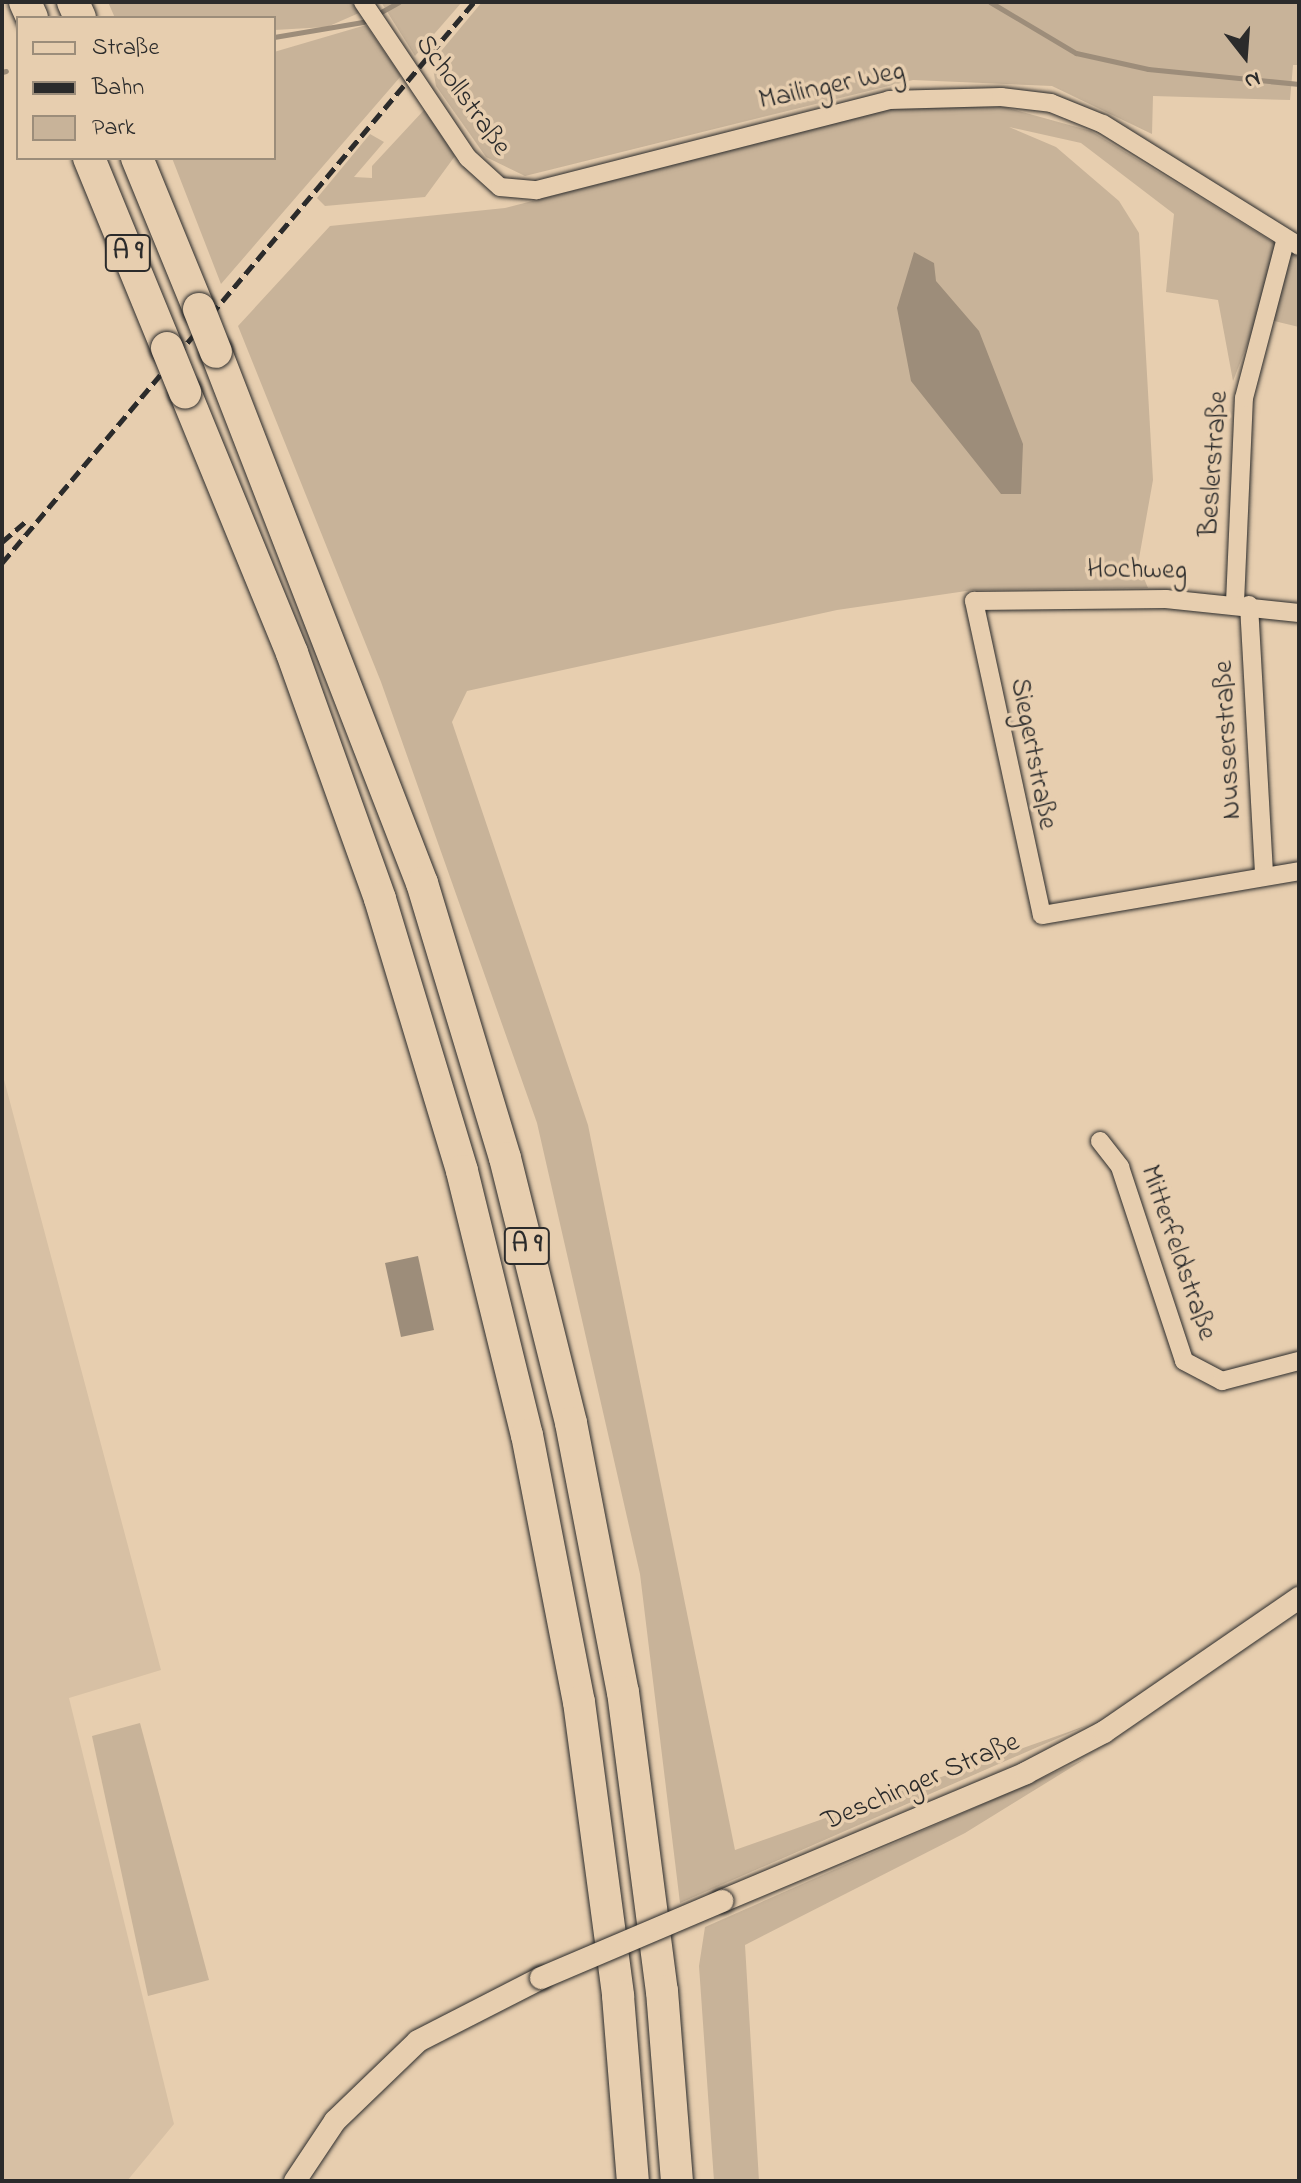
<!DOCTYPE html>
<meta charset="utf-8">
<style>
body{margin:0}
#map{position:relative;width:1301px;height:2183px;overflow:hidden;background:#e7ceaf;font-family:"Indie Flower",sans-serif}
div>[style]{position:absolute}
.built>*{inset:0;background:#d7c0a4}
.green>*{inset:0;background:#c8b399}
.water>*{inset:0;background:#9d8d7a}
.stream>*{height:5px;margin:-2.5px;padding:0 2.5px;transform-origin:2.5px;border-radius:2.5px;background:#9d8d7a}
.roads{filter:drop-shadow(0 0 2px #2b2b2b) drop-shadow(0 0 2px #2b2b2b)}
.minor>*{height:18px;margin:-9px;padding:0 9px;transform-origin:9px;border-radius:9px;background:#e7ceaf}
.tertiary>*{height:22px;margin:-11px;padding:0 11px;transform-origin:11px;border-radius:11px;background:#e7ceaf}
.motorway>*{height:32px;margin:-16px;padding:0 16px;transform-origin:16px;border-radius:16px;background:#e7ceaf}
.rail>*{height:5px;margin-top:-2.5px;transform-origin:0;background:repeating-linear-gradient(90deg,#2b2b2b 0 12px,transparent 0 18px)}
.bridges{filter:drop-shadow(0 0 2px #2b2b2b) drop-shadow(0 0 2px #2b2b2b)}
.tertiary-bridge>*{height:22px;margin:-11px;padding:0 11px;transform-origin:11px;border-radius:11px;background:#e7ceaf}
.motorway-bridge>*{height:32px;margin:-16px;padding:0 16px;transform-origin:16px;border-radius:16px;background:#e7ceaf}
span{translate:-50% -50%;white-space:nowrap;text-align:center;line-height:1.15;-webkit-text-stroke:7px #e7ceaf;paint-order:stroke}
.shield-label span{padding:2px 6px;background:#e7ceaf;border:2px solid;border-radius:6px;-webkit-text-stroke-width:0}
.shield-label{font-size:26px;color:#2b2b2b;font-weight:700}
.street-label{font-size:28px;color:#2b2b2b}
.frame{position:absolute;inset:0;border:4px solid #2b2b2b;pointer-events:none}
.legend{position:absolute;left:16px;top:16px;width:260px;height:144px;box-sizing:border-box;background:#e7ceaf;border:2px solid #9c8d7a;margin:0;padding:10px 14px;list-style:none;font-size:24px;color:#2b2b2b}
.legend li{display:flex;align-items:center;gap:16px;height:40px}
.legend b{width:40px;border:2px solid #9c8d7a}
.north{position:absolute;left:1205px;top:16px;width:80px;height:80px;-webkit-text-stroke:6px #e7ceaf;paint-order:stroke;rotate:163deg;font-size:22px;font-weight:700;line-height:32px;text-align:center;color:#2b2b2b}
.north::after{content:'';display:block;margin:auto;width:28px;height:36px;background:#2b2b2b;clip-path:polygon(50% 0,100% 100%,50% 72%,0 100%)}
</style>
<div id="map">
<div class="built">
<div style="clip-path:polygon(2px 1072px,161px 1670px,69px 1698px,174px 2124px,127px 2181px,2px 2181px)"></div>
</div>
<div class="green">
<div style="clip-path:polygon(108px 2px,352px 2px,359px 13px,327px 27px,274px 30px,274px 18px,115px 18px)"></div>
<div style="clip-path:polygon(381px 2px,462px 2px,415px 56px)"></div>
<div style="clip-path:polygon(482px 2px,1299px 2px,1299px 65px,1293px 65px,1290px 100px,1153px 96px,1152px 134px,1052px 86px,913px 80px,525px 176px,486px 157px,436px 86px,432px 62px)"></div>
<div style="clip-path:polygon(366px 25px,401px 76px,221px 284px,172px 158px,274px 158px,274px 52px)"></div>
<div style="clip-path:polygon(897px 107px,1004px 107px,1091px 131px,1299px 258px,1299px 327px,1258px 317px,1233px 381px,1218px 300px,1166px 292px,1174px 214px,1081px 143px,1009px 127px,1056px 147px,1119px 201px,1139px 233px,1153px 480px,1138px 564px,1148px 588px,973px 590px,837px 610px,467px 691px,452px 722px,588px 1125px,735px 1850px,1088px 1725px,680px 1903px,640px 1574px,537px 1123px,381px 682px,238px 326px,330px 226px,505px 208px)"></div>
<div style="clip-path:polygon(424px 110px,455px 156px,425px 197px,325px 206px,317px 198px,370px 134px,384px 142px,354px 177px,372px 178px,372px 166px)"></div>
<div style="clip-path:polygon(140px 1723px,209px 1980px,148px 1996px,92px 1736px)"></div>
<div style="clip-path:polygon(1085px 1759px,965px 1833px,745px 1945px,759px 2181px,714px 2181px,699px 1966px,705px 1927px)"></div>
</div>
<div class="water">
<div style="clip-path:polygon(914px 252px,934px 263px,936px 281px,979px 331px,1023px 444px,1021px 494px,1001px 494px,911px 381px,897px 308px)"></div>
<div style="clip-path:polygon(418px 1256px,434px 1330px,401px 1337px,385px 1263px)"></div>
</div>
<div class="stream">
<div style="left:990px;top:2px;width:100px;rotate:30.7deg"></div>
<div style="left:1076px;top:53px;width:74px;rotate:12.5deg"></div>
<div style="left:1148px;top:69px;width:152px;rotate:5.7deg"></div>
<div style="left:274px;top:37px;width:90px;rotate:-9.6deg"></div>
<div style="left:363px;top:22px;width:41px;rotate:-29.1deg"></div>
<div style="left:2px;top:72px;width:4px;rotate:-14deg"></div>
</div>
<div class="roads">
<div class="minor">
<div style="left:363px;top:2px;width:188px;rotate:56.1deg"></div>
<div style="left:468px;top:158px;width:43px;rotate:42.2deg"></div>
<div style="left:500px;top:187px;width:37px;rotate:5deg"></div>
<div style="left:537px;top:190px;width:363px;rotate:-14.3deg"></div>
<div style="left:889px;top:100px;width:112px;rotate:-1.5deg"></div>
<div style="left:1001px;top:97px;width:50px;rotate:6.8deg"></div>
<div style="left:1051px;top:103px;width:56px;rotate:22deg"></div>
<div style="left:1103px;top:124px;width:231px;rotate:31.9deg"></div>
<div style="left:1235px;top:603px;width:205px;rotate:-87.5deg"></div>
<div style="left:1244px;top:398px;width:165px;rotate:-75.3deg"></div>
<div style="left:1249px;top:605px;width:268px;rotate:86.8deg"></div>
<div style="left:1299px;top:613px;width:134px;rotate:-174deg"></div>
<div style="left:1166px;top:599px;width:192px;rotate:179.4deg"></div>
<div style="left:974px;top:601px;width:321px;rotate:77.8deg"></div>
<div style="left:1042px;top:915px;width:261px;rotate:-9.7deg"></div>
<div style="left:1100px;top:1141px;width:33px;rotate:52deg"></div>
<div style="left:1120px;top:1167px;width:204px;rotate:71.7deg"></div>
<div style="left:1184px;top:1361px;width:43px;rotate:27.8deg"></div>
<div style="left:1222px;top:1381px;width:80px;rotate:-14.6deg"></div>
</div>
<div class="tertiary">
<div style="left:722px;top:1901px;width:330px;rotate:-22.8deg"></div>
<div style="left:1026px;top:1773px;width:88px;rotate:-27.7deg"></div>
<div style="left:1104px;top:1732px;width:237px;rotate:-34.5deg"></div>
<div style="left:295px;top:2181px;width:72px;rotate:-56.3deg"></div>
<div style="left:335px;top:2121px;width:115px;rotate:-43.9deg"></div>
<div style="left:418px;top:2041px;width:138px;rotate:-27.1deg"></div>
</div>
<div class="motorway">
<div style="left:25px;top:2px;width:17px;rotate:66deg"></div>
<div style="left:73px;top:2px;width:17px;rotate:66deg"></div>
<div style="left:89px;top:158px;width:205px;rotate:67.7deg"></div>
<div style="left:137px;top:158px;width:163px;rotate:67.7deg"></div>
<div style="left:216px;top:352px;width:570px;rotate:68.8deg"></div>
<div style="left:422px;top:883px;width:287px;rotate:73.2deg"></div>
<div style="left:505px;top:1158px;width:273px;rotate:76deg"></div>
<div style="left:571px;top:1423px;width:274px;rotate:79.1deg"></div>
<div style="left:623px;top:1692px;width:302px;rotate:82.6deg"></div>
<div style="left:662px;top:1991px;width:191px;rotate:85.5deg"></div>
<div style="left:185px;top:392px;width:282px;rotate:67.7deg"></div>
<div style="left:292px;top:653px;width:261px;rotate:70.3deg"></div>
<div style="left:380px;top:899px;width:284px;rotate:73.2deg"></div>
<div style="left:462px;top:1171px;width:272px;rotate:76.2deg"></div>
<div style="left:527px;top:1435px;width:272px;rotate:79deg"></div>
<div style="left:579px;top:1702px;width:297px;rotate:82.4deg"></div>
<div style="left:618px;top:1996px;width:186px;rotate:85.4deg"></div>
</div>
</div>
<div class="rail">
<div style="left:2px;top:542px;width:33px;rotate:-41deg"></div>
<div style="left:2px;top:563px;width:733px;rotate:-49.92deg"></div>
</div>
<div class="bridges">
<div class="tertiary-bridge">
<div style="left:541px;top:1978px;width:197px;rotate:-23deg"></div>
</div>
<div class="motorway-bridge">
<div style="left:199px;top:309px;width:46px;rotate:68.4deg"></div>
<div style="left:167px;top:348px;width:48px;rotate:67.8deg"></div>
</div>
</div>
<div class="shield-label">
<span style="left:128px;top:253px">A 9</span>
<span style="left:527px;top:1246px">A 9</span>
</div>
<div class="street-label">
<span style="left:832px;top:87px;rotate:-12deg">Mailinger Weg</span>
<span style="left:462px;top:96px;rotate:54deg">Schollstraße</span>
<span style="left:1215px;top:464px;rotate:-86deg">Beslerstraße</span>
<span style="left:1137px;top:571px;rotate:1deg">Hochweg</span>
<span style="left:1229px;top:740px;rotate:-93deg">Nusserstraße</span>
<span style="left:1032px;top:754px;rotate:79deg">Siegertstraße</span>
<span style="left:1177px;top:1253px;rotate:71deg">Mitterfeldstraße</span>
<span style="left:921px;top:1783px;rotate:-23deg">Deschinger Straße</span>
</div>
<div class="frame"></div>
<ul class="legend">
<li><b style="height:10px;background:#e7ceaf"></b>Straße</li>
<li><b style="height:10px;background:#2b2b2b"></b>Bahn</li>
<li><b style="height:22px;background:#c8b399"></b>Park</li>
</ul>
<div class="north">N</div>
</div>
